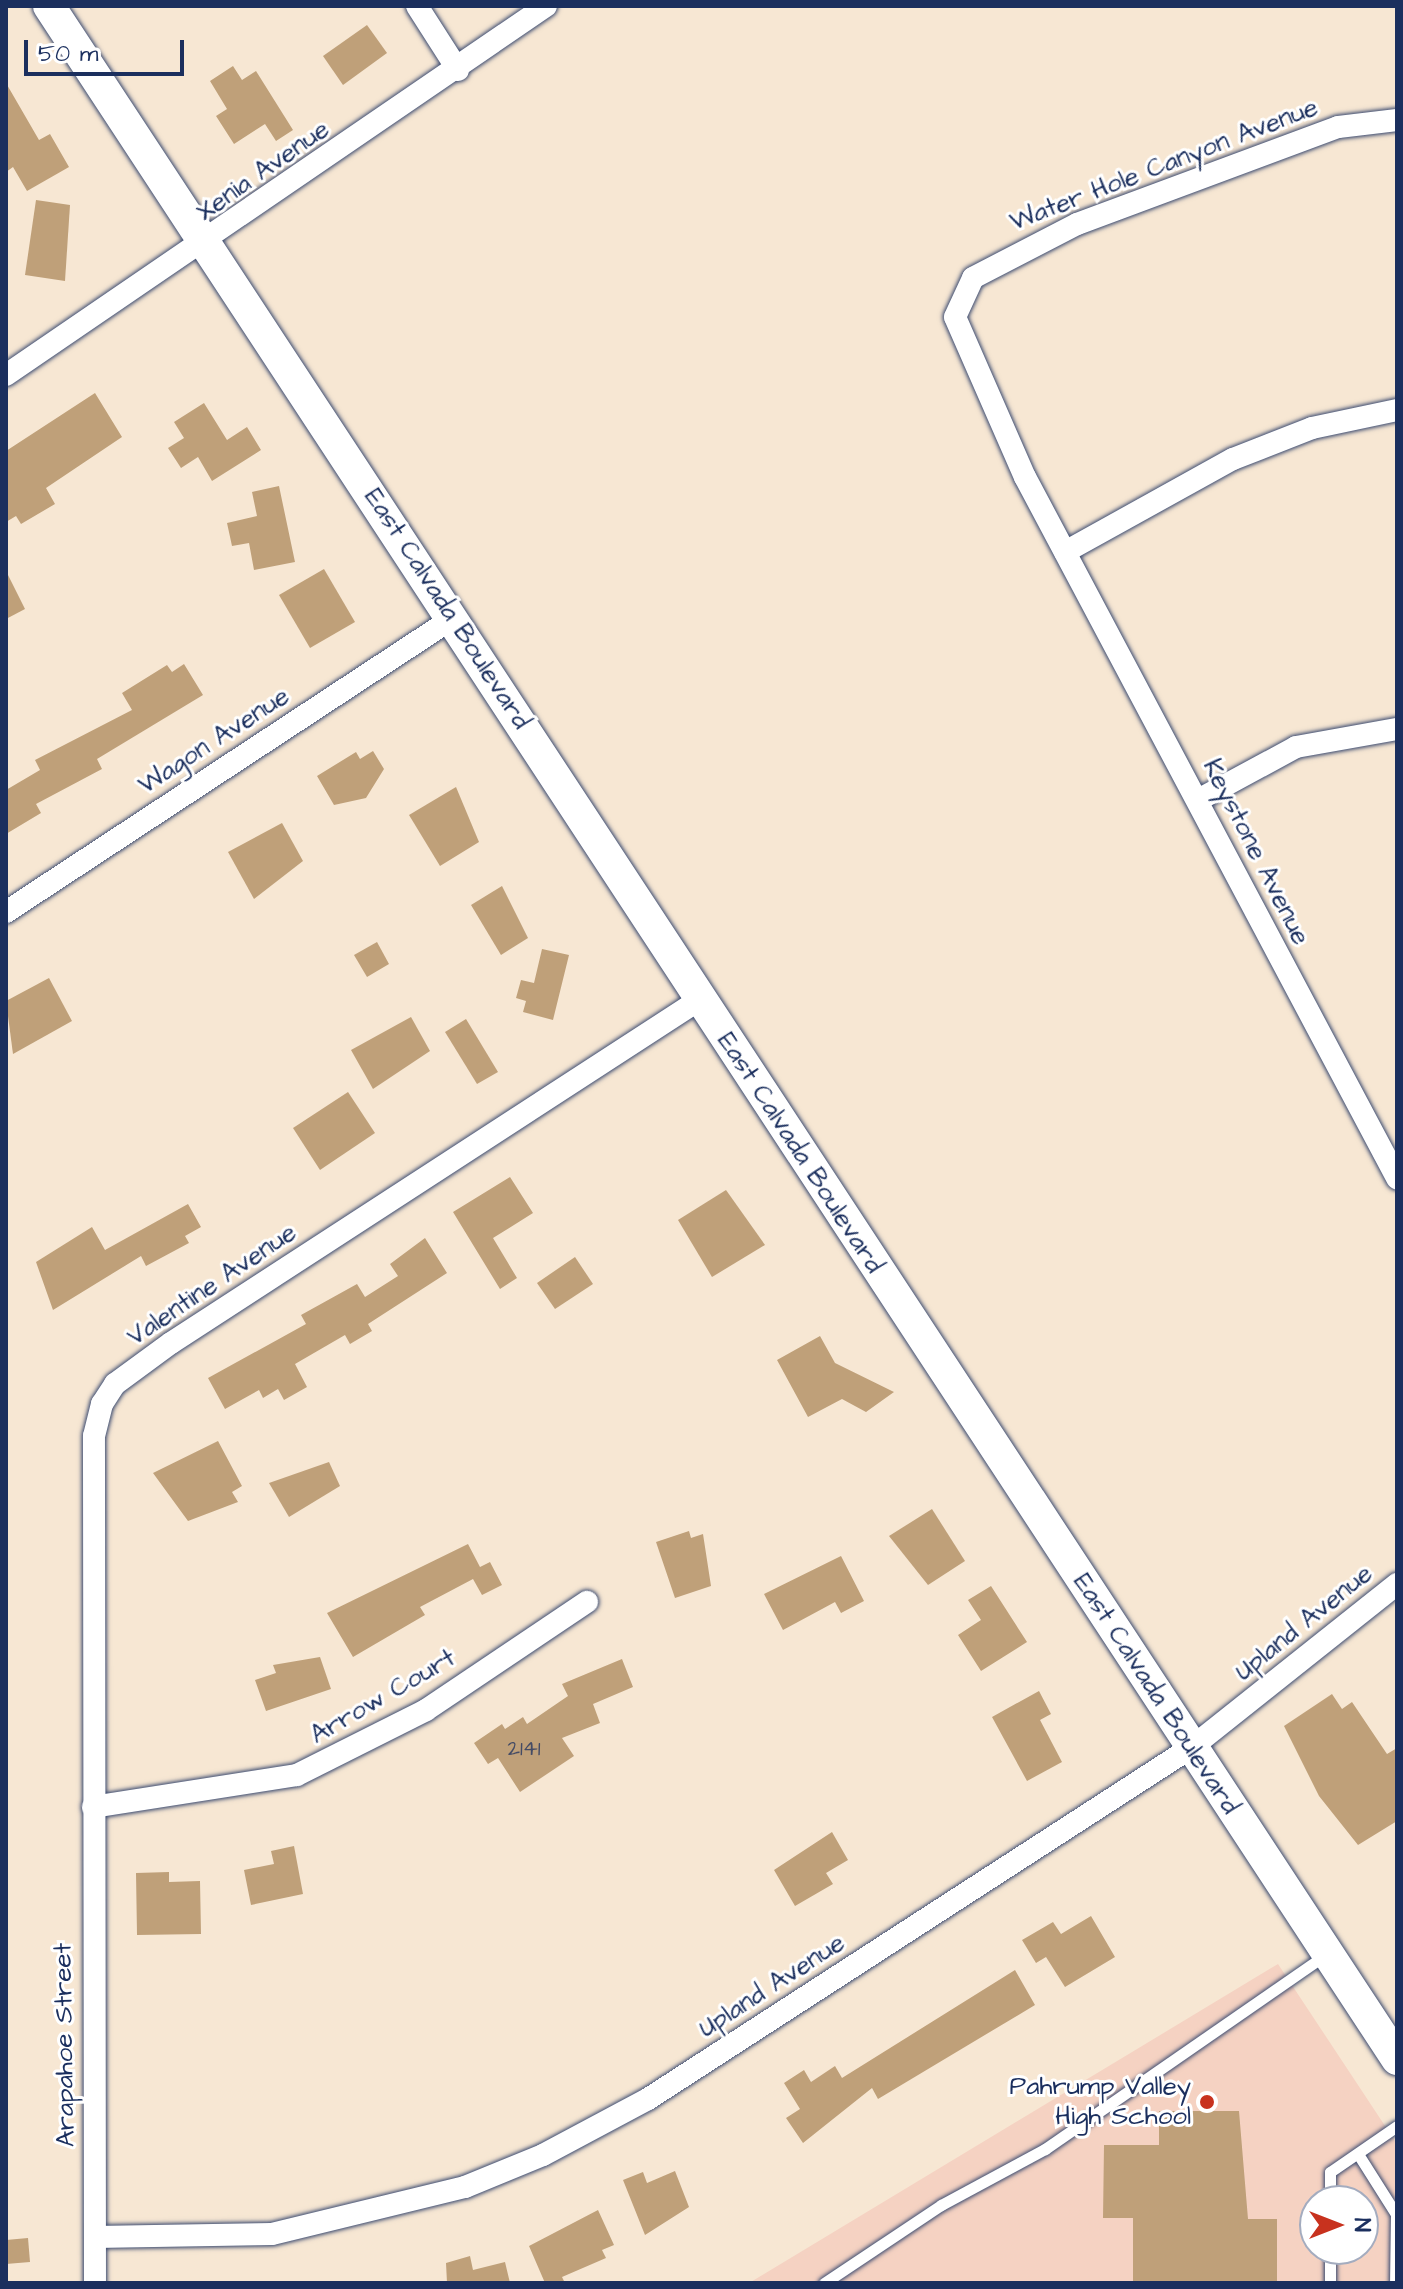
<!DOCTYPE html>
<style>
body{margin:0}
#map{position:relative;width:1403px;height:2289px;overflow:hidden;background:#f7e7d3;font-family:"Architects Daughter",sans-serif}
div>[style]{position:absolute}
.built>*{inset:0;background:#f5d2c2}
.building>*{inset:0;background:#bfa079}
.roads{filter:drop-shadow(0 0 2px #3c4b70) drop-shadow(0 0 2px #3c4b70)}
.lane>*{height:11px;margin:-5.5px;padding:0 5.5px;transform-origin:5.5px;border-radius:5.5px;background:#fff}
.street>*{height:22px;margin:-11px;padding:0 11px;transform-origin:11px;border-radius:11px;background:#fff}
.secondary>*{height:32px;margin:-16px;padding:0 16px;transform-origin:16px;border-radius:16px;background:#fff}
.dots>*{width:22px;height:22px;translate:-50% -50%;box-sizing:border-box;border:4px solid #fff;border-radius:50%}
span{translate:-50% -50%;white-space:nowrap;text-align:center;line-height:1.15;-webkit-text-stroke:6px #fff;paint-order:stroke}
.number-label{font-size:22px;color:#444b65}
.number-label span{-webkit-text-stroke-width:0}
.street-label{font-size:26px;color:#1b2f5e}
.poi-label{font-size:26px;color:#1b2f5e}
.right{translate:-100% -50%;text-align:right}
.frame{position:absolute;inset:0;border:8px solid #1b2f5e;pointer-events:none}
.north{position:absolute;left:1299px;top:2185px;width:80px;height:80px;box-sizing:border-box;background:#fff;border:2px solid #a4acbf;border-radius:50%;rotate:90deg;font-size:22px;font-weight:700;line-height:32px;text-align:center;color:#1b2f5e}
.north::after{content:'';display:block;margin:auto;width:28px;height:36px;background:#c8321e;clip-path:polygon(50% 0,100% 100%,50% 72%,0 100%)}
.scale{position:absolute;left:24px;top:40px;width:160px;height:36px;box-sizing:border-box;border:4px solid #1b2f5e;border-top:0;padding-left:10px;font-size:24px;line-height:28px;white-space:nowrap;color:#1b2f5e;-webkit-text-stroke:6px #fff;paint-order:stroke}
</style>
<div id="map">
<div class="built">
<div style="clip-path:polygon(evenodd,1278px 1964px,1397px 2144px,1397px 2283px,749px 2283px,1278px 1964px,1315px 2201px,1363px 2201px,1363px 2249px,1315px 2249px,1315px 2201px)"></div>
</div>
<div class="building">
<div style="clip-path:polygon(367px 25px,387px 53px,343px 85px,323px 56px)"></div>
<div style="clip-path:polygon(233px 66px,242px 80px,256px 71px,293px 130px,276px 141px,265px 124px,234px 144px,216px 116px,227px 109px,210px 81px)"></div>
<div style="clip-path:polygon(6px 83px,39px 140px,50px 134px,69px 167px,27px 191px,13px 167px,6px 172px)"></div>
<div style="clip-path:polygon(36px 200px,70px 205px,65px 281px,25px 275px)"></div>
<div style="clip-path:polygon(95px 393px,122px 437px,46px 488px,55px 504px,21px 524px,16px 516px,6px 522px,6px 451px)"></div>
<div style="clip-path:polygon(204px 403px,227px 440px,247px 427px,261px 450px,212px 481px,198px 457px,181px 468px,168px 448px,184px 438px,174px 422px)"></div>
<div style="clip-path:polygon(279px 486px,295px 562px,254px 570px,249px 543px,232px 546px,227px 523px,257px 516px,252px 492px)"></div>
<div style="clip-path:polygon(324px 569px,355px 622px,310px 648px,279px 595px)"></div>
<div style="clip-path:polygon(6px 571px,25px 609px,6px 619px)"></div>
<div style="clip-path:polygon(184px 664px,203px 695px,97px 759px,102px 769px,36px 804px,41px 813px,6px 834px,6px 790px,40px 770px,35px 760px,132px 710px,122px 693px,167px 665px,172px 672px)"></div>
<div style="clip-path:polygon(373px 751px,384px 769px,366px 798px,334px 805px,317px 776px,356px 752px,360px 759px)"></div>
<div style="clip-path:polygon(456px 787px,479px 842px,440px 866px,409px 815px)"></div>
<div style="clip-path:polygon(282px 823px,303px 861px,254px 899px,228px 852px)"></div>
<div style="clip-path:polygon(502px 886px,528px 938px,501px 955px,471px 905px)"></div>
<div style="clip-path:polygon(377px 942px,389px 964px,367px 977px,354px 955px)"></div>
<div style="clip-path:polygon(542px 949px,569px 955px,553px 1020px,523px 1012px,526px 1001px,516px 998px,521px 980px,534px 983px)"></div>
<div style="clip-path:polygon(49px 978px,72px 1021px,13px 1054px,6px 1001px)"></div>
<div style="clip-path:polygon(411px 1017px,430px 1051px,373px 1089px,351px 1050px)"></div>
<div style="clip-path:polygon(466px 1019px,498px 1072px,477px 1084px,445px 1032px)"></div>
<div style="clip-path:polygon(348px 1092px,375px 1133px,320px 1170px,293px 1128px)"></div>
<div style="clip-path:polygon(510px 1177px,533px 1213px,493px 1238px,517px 1278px,500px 1289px,453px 1212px)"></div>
<div style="clip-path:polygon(726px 1190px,765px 1245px,712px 1277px,678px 1220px)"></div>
<div style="clip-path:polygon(188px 1204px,201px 1227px,185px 1236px,189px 1243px,146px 1266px,141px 1256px,53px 1310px,36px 1262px,92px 1227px,105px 1250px)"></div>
<div style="clip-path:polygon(425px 1238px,447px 1273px,368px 1324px,372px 1331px,350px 1344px,345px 1335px,295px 1364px,307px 1387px,284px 1400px,278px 1389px,263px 1398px,259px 1390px,225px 1409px,208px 1378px,306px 1324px,301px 1315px,357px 1284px,365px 1297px,398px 1276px,390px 1264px)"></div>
<div style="clip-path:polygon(575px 1257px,593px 1284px,555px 1309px,537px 1283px)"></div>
<div style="clip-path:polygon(820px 1336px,835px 1363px,894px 1392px,866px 1412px,842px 1399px,808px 1417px,777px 1360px)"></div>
<div style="clip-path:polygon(218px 1441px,242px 1486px,232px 1492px,238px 1502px,188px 1521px,153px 1473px)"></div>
<div style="clip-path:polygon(329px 1462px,340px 1486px,289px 1517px,269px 1483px)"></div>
<div style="clip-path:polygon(932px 1509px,965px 1561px,928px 1585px,889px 1536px)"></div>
<div style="clip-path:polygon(689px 1531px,691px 1538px,703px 1534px,711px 1586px,675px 1598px,656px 1542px)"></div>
<div style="clip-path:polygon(468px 1544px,480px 1567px,490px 1562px,502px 1585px,482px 1595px,473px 1579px,420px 1607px,425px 1615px,353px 1657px,327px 1613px)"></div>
<div style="clip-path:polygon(841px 1556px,864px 1601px,841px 1613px,835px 1602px,783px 1630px,764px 1594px)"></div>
<div style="clip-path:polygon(991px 1586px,1027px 1642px,981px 1671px,958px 1635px,981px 1620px,968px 1600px)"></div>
<div style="clip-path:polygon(320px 1657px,331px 1689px,266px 1711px,255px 1680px,276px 1673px,273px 1665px)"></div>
<div style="clip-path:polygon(622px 1659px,633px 1687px,593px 1704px,600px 1723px,562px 1738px,574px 1756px,520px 1792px,498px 1758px,488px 1764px,474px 1743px,502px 1724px,505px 1729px,523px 1717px,527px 1724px,568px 1696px,562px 1684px)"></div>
<div style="clip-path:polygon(1039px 1691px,1051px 1714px,1040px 1720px,1062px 1762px,1027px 1781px,992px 1717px)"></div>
<div style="clip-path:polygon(1332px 1694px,1342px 1709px,1352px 1702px,1387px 1754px,1397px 1748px,1397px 1821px,1358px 1845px,1319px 1796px,1284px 1726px)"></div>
<div style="clip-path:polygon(832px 1832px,848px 1860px,826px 1873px,833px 1884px,795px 1906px,774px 1870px)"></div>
<div style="clip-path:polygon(294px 1846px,303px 1894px,251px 1905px,244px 1870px,274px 1864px,271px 1851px)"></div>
<div style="clip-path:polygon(169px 1872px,169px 1882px,200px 1881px,201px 1934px,137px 1935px,136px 1873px)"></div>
<div style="clip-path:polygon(1091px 1916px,1115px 1957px,1065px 1987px,1046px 1957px,1036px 1963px,1022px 1940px,1053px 1922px,1061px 1934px)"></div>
<div style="clip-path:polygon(1015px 1970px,1035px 2005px,878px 2099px,872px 2088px,803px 2143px,786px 2118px,800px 2109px,784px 2083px,804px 2070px,811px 2082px,835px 2066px,842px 2078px)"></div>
<div style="clip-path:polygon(1159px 2111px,1239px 2111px,1248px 2219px,1277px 2219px,1277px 2283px,1133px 2283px,1133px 2218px,1103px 2218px,1104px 2145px,1159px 2145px)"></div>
<div style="clip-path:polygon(675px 2171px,689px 2207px,645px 2235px,623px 2180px,643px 2172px,647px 2183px)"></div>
<div style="clip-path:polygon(598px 2210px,614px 2245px,602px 2250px,606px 2258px,562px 2277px,565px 2283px,545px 2283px,529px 2246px)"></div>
<div style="clip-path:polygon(28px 2238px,30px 2262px,6px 2264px,6px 2240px)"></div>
<div style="clip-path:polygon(470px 2256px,473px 2270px,505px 2262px,510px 2283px,447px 2283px,446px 2263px)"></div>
</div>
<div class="roads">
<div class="lane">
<div style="left:1358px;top:2154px;width:71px;rotate:57.7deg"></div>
<div style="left:1396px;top:2214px;width:69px;rotate:90.8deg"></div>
<div style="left:1330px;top:2201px;width:29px;rotate:-90deg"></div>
<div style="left:1330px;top:2172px;width:81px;rotate:-34.5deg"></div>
<div style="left:1330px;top:2249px;width:34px;rotate:90deg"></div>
<div style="left:824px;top:2283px;width:141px;rotate:-33.7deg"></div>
<div style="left:941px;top:2205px;width:118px;rotate:-28.3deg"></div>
<div style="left:1045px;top:2149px;width:341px;rotate:-34.7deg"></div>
</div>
<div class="street">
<div style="left:417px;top:6px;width:76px;rotate:57.4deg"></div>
<div style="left:1397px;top:120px;width:59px;rotate:173.2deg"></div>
<div style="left:1338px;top:127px;width:278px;rotate:159.6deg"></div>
<div style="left:1077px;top:224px;width:117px;rotate:152.6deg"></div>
<div style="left:973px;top:278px;width:43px;rotate:114.8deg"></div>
<div style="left:955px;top:317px;width:175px;rotate:66.4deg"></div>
<div style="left:1025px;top:477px;width:794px;rotate:62.05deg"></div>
<div style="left:6px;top:375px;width:654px;rotate:-34.35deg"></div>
<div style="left:1065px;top:552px;width:192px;rotate:-29deg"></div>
<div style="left:1233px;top:459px;width:85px;rotate:-21.4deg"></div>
<div style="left:1312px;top:428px;width:87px;rotate:-12deg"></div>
<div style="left:1200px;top:799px;width:109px;rotate:-28.4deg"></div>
<div style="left:1296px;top:747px;width:103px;rotate:-10.1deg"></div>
<div style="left:6px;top:912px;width:535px;rotate:-33.33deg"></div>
<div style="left:93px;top:1807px;width:206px;rotate:-8.9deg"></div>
<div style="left:297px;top:1775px;width:144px;rotate:-26.7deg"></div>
<div style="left:426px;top:1710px;width:194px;rotate:-33.9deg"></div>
<div style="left:95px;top:2237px;width:177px;rotate:-1deg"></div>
<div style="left:272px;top:2234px;width:199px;rotate:-13.7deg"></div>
<div style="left:465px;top:2187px;width:84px;rotate:-22.3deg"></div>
<div style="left:543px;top:2155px;width:119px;rotate:-28.1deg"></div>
<div style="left:648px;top:2099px;width:648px;rotate:-32.91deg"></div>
<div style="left:1192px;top:1747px;width:262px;rotate:-38.5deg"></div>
<div style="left:95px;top:2283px;width:847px;rotate:-90.07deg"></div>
<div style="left:94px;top:1436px;width:33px;rotate:-76deg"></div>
<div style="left:102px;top:1404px;width:24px;rotate:-57deg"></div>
<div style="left:115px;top:1384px;width:69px;rotate:-36.2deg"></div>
<div style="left:171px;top:1343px;width:630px;rotate:-33.01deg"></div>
</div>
<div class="secondary">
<div style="left:49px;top:6px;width:2456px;rotate:56.71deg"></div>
</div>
</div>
<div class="dots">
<div style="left:1207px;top:2102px;background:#c8321e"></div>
</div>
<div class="number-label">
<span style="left:524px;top:1749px">2141</span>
</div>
<div class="street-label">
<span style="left:1164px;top:165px;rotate:-21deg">Water Hole Canyon Avenue</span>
<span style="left:263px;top:171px;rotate:-35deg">Xenia Avenue</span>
<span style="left:447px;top:609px;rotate:57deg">East Calvada Boulevard</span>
<span style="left:214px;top:741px;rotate:-33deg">Wagon Avenue</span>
<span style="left:1256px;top:852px;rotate:63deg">Keystone Avenue</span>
<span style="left:800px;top:1153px;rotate:57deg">East Calvada Boulevard</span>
<span style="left:212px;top:1285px;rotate:-34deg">Valentine Avenue</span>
<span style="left:1304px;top:1623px;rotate:-39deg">Upland Avenue</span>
<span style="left:1156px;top:1694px;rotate:57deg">East Calvada Boulevard</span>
<span style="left:383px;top:1697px;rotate:-30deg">Arrow Court</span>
<span style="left:772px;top:1986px;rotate:-33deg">Upland Avenue</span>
<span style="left:65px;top:2045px;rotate:-91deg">Arapahoe Street</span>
</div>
<div class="poi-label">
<span class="right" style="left:1191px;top:2102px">Pahrump Valley<br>High School</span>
</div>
<div class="frame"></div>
<div class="north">N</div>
<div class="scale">50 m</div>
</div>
